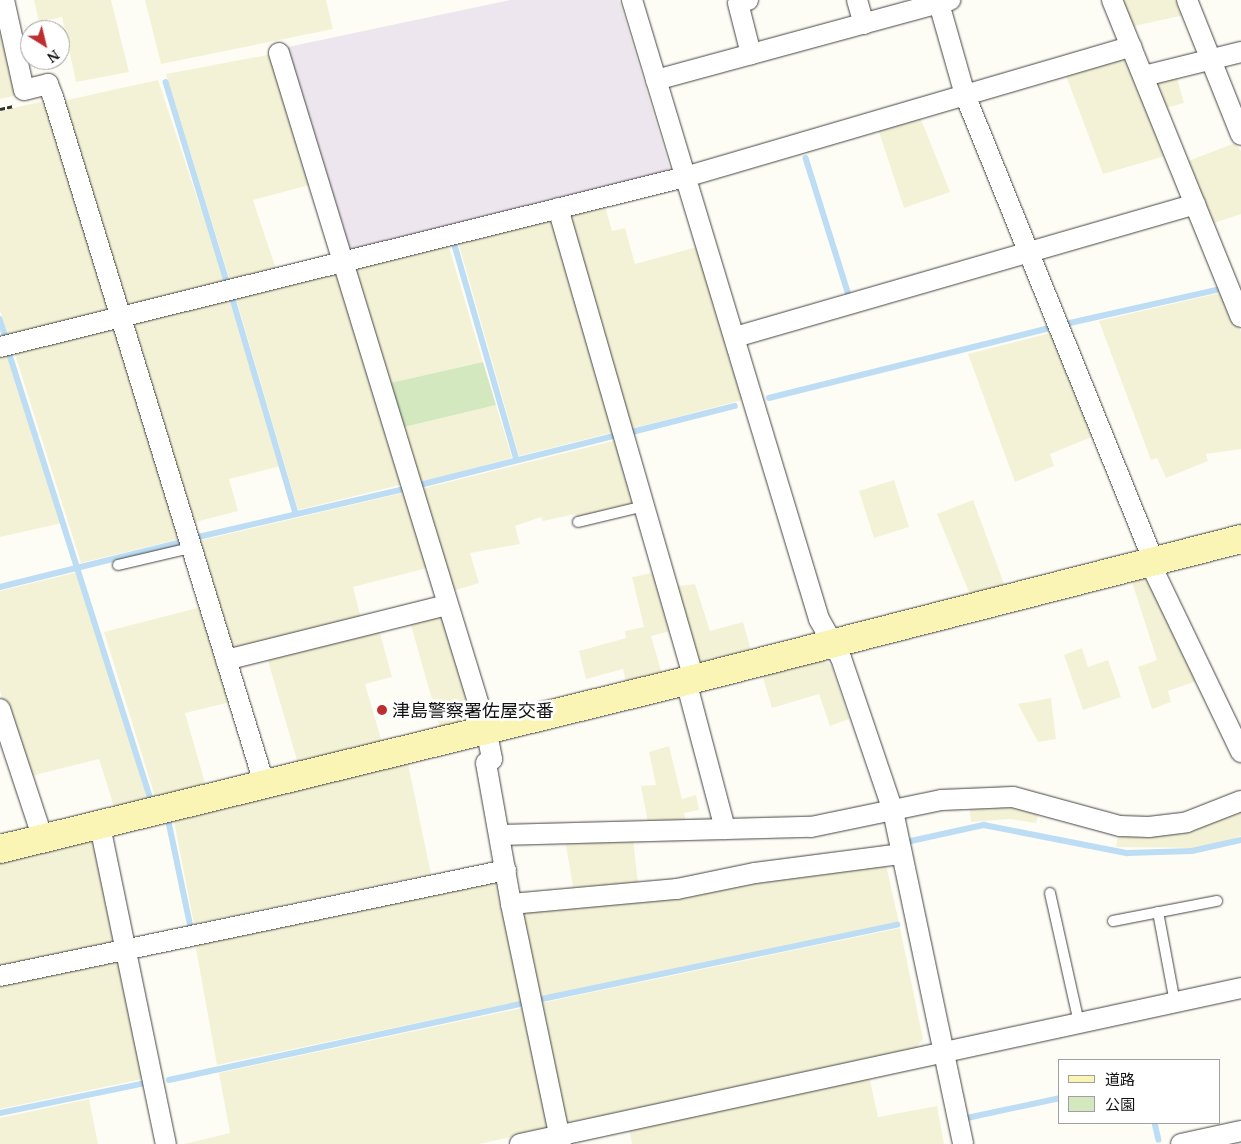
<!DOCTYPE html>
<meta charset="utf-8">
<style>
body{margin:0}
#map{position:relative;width:1241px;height:1144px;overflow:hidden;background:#fefdf5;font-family:"Noto Serif","Noto Sans JP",serif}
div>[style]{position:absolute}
.industrial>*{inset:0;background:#eee6ee}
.farmland>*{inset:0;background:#f4f2d6}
.green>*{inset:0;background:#d3e8bf}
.stream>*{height:5.5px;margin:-2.75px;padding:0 2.75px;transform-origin:2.75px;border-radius:2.75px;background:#bcddf3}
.path>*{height:3px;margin-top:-1.5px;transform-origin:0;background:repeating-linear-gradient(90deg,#333 0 5px,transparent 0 7.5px)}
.roads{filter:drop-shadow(0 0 1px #444) drop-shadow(0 0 1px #444)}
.lane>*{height:10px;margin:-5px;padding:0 5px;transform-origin:5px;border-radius:5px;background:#fff}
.street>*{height:20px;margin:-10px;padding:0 10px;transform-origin:10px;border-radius:10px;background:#fff}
.secondary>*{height:28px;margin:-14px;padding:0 14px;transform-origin:14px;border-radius:14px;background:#faf5b4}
.dots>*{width:14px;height:14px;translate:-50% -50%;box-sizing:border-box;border:2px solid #fff;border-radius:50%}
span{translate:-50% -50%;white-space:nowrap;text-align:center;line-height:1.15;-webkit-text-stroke:5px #fff;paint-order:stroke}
.poi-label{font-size:18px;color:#111}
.left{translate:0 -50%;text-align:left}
.legend{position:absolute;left:1058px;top:1059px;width:162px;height:65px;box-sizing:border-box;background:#fff;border:1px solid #a0a0a0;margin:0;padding:6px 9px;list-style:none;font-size:15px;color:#111}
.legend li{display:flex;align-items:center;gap:10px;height:25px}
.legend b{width:25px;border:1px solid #a0a0a0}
.north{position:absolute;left:20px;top:20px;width:50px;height:50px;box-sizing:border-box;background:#fff;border:1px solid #a0a0a0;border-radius:50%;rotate:144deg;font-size:14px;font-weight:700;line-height:20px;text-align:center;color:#111}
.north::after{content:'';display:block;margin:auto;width:18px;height:22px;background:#bb2f31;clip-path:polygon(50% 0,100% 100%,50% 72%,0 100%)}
</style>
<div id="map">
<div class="industrial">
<div style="clip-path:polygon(510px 0,619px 0,671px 173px,346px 252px,283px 48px)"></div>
</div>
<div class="farmland">
<div style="clip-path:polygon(34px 0,111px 0,129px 72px,76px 82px,62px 17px,39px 22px)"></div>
<div style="clip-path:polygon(145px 0,326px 0,333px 29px,161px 64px)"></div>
<div style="clip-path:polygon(1118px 0,1178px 0,1185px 15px,1129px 27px)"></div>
<div style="clip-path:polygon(0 7px,22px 94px,0 99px)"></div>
<div style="clip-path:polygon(272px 54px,313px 184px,253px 200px,278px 275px,232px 287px,166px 74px)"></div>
<div style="clip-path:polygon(1121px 59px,1133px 66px,1169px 155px,1103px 174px,1065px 73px)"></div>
<div style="clip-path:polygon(1176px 74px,1184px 103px,1162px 109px,1154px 80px)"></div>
<div style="clip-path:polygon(158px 80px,227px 288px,127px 311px,58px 102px)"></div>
<div style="clip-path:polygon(49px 100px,116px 314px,9px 340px,0 310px,0 111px)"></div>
<div style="clip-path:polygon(920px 117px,950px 192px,904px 208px,878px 129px)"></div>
<div style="clip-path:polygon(1235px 143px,1241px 151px,1241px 214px,1208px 225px,1183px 163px)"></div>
<div style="clip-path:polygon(604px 202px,612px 231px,625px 228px,635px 264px,697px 247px,743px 400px,626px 430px,568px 211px)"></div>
<div style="clip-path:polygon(552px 215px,618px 431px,519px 456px,457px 238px)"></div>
<div style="clip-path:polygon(447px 240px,483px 362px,381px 385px,352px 264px)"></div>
<div style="clip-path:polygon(333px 272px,339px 274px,404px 484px,298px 510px,235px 295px)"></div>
<div style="clip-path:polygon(1224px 292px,1241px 332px,1241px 449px,1206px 454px,1208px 461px,1166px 478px,1157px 458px,1151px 460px,1099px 321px)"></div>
<div style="clip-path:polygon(228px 296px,281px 466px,229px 479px,238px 511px,188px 524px,130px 319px)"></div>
<div style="clip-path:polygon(116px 322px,183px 538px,81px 563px,13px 348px)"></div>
<div style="clip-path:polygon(1058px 331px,1099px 434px,1050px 454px,1054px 466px,1015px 482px,968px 354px)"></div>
<div style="clip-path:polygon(6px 349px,62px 523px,0 537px,0 350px)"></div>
<div style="clip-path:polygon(496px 405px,512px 458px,418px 483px,396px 429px)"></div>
<div style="clip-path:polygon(621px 439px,638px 503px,578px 518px,575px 514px,543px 521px,541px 517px,515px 526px,520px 544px,470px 553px,479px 583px,449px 592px,417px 490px)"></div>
<div style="clip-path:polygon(894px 480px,909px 527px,874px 538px,859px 491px)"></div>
<div style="clip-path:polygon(407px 492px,431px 567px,353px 587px,362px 622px,231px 656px,194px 542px)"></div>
<div style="clip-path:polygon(973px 500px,1006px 589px,971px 597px,937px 514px)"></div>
<div style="clip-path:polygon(78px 572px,149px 805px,116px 813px,99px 759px,27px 777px,0 691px,0 591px)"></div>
<div style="clip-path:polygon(658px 572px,675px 630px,651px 636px,663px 677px,627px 687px,623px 669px,586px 679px,579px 651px,626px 638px,625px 631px,644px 627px,632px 577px)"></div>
<div style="clip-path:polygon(1150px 574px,1200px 680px,1168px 691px,1171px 702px,1152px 709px,1138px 667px,1157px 660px,1131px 579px)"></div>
<div style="clip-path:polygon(695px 584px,710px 631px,743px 622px,752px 654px,695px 668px,671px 587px)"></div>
<div style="clip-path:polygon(205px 606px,235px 701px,185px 713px,207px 790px,157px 803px,104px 632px)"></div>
<div style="clip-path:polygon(441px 610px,478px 723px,441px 732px,409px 618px)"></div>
<div style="clip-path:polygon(378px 626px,392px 677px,365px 684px,383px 746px,299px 767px,266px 654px)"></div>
<div style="clip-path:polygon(1082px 648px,1088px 667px,1108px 660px,1121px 697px,1083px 710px,1064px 655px)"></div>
<div style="clip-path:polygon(821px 656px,832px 667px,849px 719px,830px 726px,819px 694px,772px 708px,761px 671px)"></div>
<div style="clip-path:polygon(1051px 698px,1056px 739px,1038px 742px,1018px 704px)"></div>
<div style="clip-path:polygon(669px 746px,682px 799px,696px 795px,699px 810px,684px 813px,687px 828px,649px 829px,641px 786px,656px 785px,649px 752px)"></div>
<div style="clip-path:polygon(407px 759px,431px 874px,194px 924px,173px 816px)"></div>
<div style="clip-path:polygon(969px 804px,1040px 808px,1036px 823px,1010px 819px,971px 822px)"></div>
<div style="clip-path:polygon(1241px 808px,1241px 836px,1229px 840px,1193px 848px,1116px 847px,1119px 832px)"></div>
<div style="clip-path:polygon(90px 837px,95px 841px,114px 942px,0 966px,0 859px)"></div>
<div style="clip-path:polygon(633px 839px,638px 883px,573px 887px,565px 840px)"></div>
<div style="clip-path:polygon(885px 860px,899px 923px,535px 998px,516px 910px)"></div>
<div style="clip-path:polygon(494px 875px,521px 1001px,217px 1065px,195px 943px)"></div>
<div style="clip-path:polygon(900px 928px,923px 1039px,916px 1048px,566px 1123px,536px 1004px)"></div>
<div style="clip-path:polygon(117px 953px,147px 1078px,0 1109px,0 978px)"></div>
<div style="clip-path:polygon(522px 1008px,548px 1129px,479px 1144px,184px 1144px,230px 1133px,219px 1073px)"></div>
<div style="clip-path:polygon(869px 1076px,878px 1117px,937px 1106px,944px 1144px,632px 1144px,629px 1128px)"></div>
<div style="clip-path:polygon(89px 1099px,98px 1144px,0 1144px,0 1118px)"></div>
</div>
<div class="green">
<div style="clip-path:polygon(483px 362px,496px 405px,396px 429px,381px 385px)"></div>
</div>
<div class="stream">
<div style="left:166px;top:82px;width:212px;rotate:73deg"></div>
<div style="left:806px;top:158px;width:147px;rotate:72.6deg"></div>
<div style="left:454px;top:242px;width:227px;rotate:73.9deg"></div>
<div style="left:232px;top:296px;width:227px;rotate:73.6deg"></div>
<div style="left:0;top:319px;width:19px;rotate:72deg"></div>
<div style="left:1070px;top:323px;width:151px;rotate:-12.7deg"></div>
<div style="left:9px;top:352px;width:467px;rotate:72.4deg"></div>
<div style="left:769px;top:398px;width:294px;rotate:-14deg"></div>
<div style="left:628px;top:433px;width:110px;rotate:-14.2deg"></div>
<div style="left:416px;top:486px;width:208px;rotate:-14.2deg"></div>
<div style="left:194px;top:538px;width:216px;rotate:-13.1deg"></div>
<div style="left:0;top:587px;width:187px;rotate:-13.9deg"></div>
<div style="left:169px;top:822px;width:107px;rotate:78.2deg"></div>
<div style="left:911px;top:841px;width:75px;rotate:-12.4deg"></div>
<div style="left:984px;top:825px;width:146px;rotate:11.1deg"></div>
<div style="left:1127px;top:853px;width:65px;rotate:-1.8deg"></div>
<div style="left:1192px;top:851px;width:50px;rotate:-12.7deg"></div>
<div style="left:537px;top:1000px;width:368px;rotate:-11.8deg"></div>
<div style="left:169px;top:1080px;width:363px;rotate:-12.2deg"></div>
<div style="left:0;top:1113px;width:149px;rotate:-11.6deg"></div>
<div style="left:967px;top:1118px;width:95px;rotate:-12.1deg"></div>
<div style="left:1155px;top:1123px;width:17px;rotate:77deg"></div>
</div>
<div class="path">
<div style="left:0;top:109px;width:14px;rotate:-12deg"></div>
</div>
<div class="roads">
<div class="lane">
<div style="left:578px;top:522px;width:68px;rotate:-13.6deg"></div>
<div style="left:118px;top:565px;width:74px;rotate:-13.3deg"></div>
<div style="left:1050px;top:893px;width:133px;rotate:77.4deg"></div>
<div style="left:1158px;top:912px;width:93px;rotate:79.4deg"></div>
<div style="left:1113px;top:921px;width:106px;rotate:-10.9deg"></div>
</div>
<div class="street">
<div style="left:4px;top:0;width:92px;rotate:77.5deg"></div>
<div style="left:24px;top:90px;width:25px;rotate:-14deg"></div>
<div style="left:48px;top:84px;width:14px;rotate:69deg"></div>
<div style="left:53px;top:97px;width:718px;rotate:72.9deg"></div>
<div style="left:632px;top:0;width:647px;rotate:73.19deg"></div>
<div style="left:819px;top:619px;width:45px;rotate:60.6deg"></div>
<div style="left:841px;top:658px;width:162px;rotate:71.2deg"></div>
<div style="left:893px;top:811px;width:340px;rotate:78.1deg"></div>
<div style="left:748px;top:0;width:10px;rotate:163deg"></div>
<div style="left:738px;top:3px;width:53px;rotate:75.7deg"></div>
<div style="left:857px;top:0;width:25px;rotate:74deg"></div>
<div style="left:938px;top:0;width:99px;rotate:74.1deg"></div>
<div style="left:965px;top:95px;width:504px;rotate:67.97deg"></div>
<div style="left:1112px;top:0;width:342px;rotate:67.9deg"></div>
<div style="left:1187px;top:0;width:145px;rotate:68.2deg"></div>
<div style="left:279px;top:53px;width:706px;rotate:72.95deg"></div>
<div style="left:486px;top:728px;width:32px;rotate:79deg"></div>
<div style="left:492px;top:759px;width:7px;rotate:146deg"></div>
<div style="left:486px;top:763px;width:143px;rotate:79.9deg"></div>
<div style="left:511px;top:904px;width:245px;rotate:78.2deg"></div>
<div style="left:1144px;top:76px;width:100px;rotate:-13.9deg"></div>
<div style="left:656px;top:80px;width:305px;rotate:-15.2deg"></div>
<div style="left:558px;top:208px;width:490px;rotate:73.9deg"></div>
<div style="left:735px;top:337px;width:479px;rotate:-16.1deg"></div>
<div style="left:0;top:347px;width:706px;rotate:-13.94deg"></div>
<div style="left:685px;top:177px;width:465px;rotate:-16.3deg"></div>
<div style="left:1150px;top:563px;width:210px;rotate:64.3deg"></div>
<div style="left:226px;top:660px;width:228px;rotate:-14deg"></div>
<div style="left:686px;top:681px;width:153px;rotate:75.2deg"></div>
<div style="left:0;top:709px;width:137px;rotate:71.7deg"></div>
<div style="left:100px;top:826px;width:325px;rotate:78.3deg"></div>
<div style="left:500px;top:835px;width:311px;rotate:-1.5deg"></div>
<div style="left:811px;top:827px;width:133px;rotate:-11.7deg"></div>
<div style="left:941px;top:800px;width:72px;rotate:-2.4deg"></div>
<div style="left:1013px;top:797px;width:111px;rotate:15.2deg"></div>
<div style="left:1120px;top:826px;width:29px;rotate:2deg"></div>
<div style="left:1149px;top:827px;width:38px;rotate:-7deg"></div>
<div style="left:1187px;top:822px;width:58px;rotate:-21.3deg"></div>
<div style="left:511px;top:904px;width:167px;rotate:-5.2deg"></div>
<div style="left:677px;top:889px;width:80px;rotate:-11.6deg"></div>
<div style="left:755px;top:873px;width:148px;rotate:-7.4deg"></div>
<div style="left:0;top:976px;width:517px;rotate:-11.83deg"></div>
<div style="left:520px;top:1144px;width:738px;rotate:-12.21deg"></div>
<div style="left:1181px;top:1144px;width:61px;rotate:-12.2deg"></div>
</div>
<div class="secondary">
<div style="left:0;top:849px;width:706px;rotate:-13.76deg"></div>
<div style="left:686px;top:681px;width:573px;rotate:-14.35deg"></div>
</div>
</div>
<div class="dots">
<div style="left:382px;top:710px;background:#bb2f31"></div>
</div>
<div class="poi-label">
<span class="left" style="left:392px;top:710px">津島警察署佐屋交番</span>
</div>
<ul class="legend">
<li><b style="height:6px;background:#faf5b4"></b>道路</li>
<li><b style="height:14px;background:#d3e8bf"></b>公園</li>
</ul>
<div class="north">N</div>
</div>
